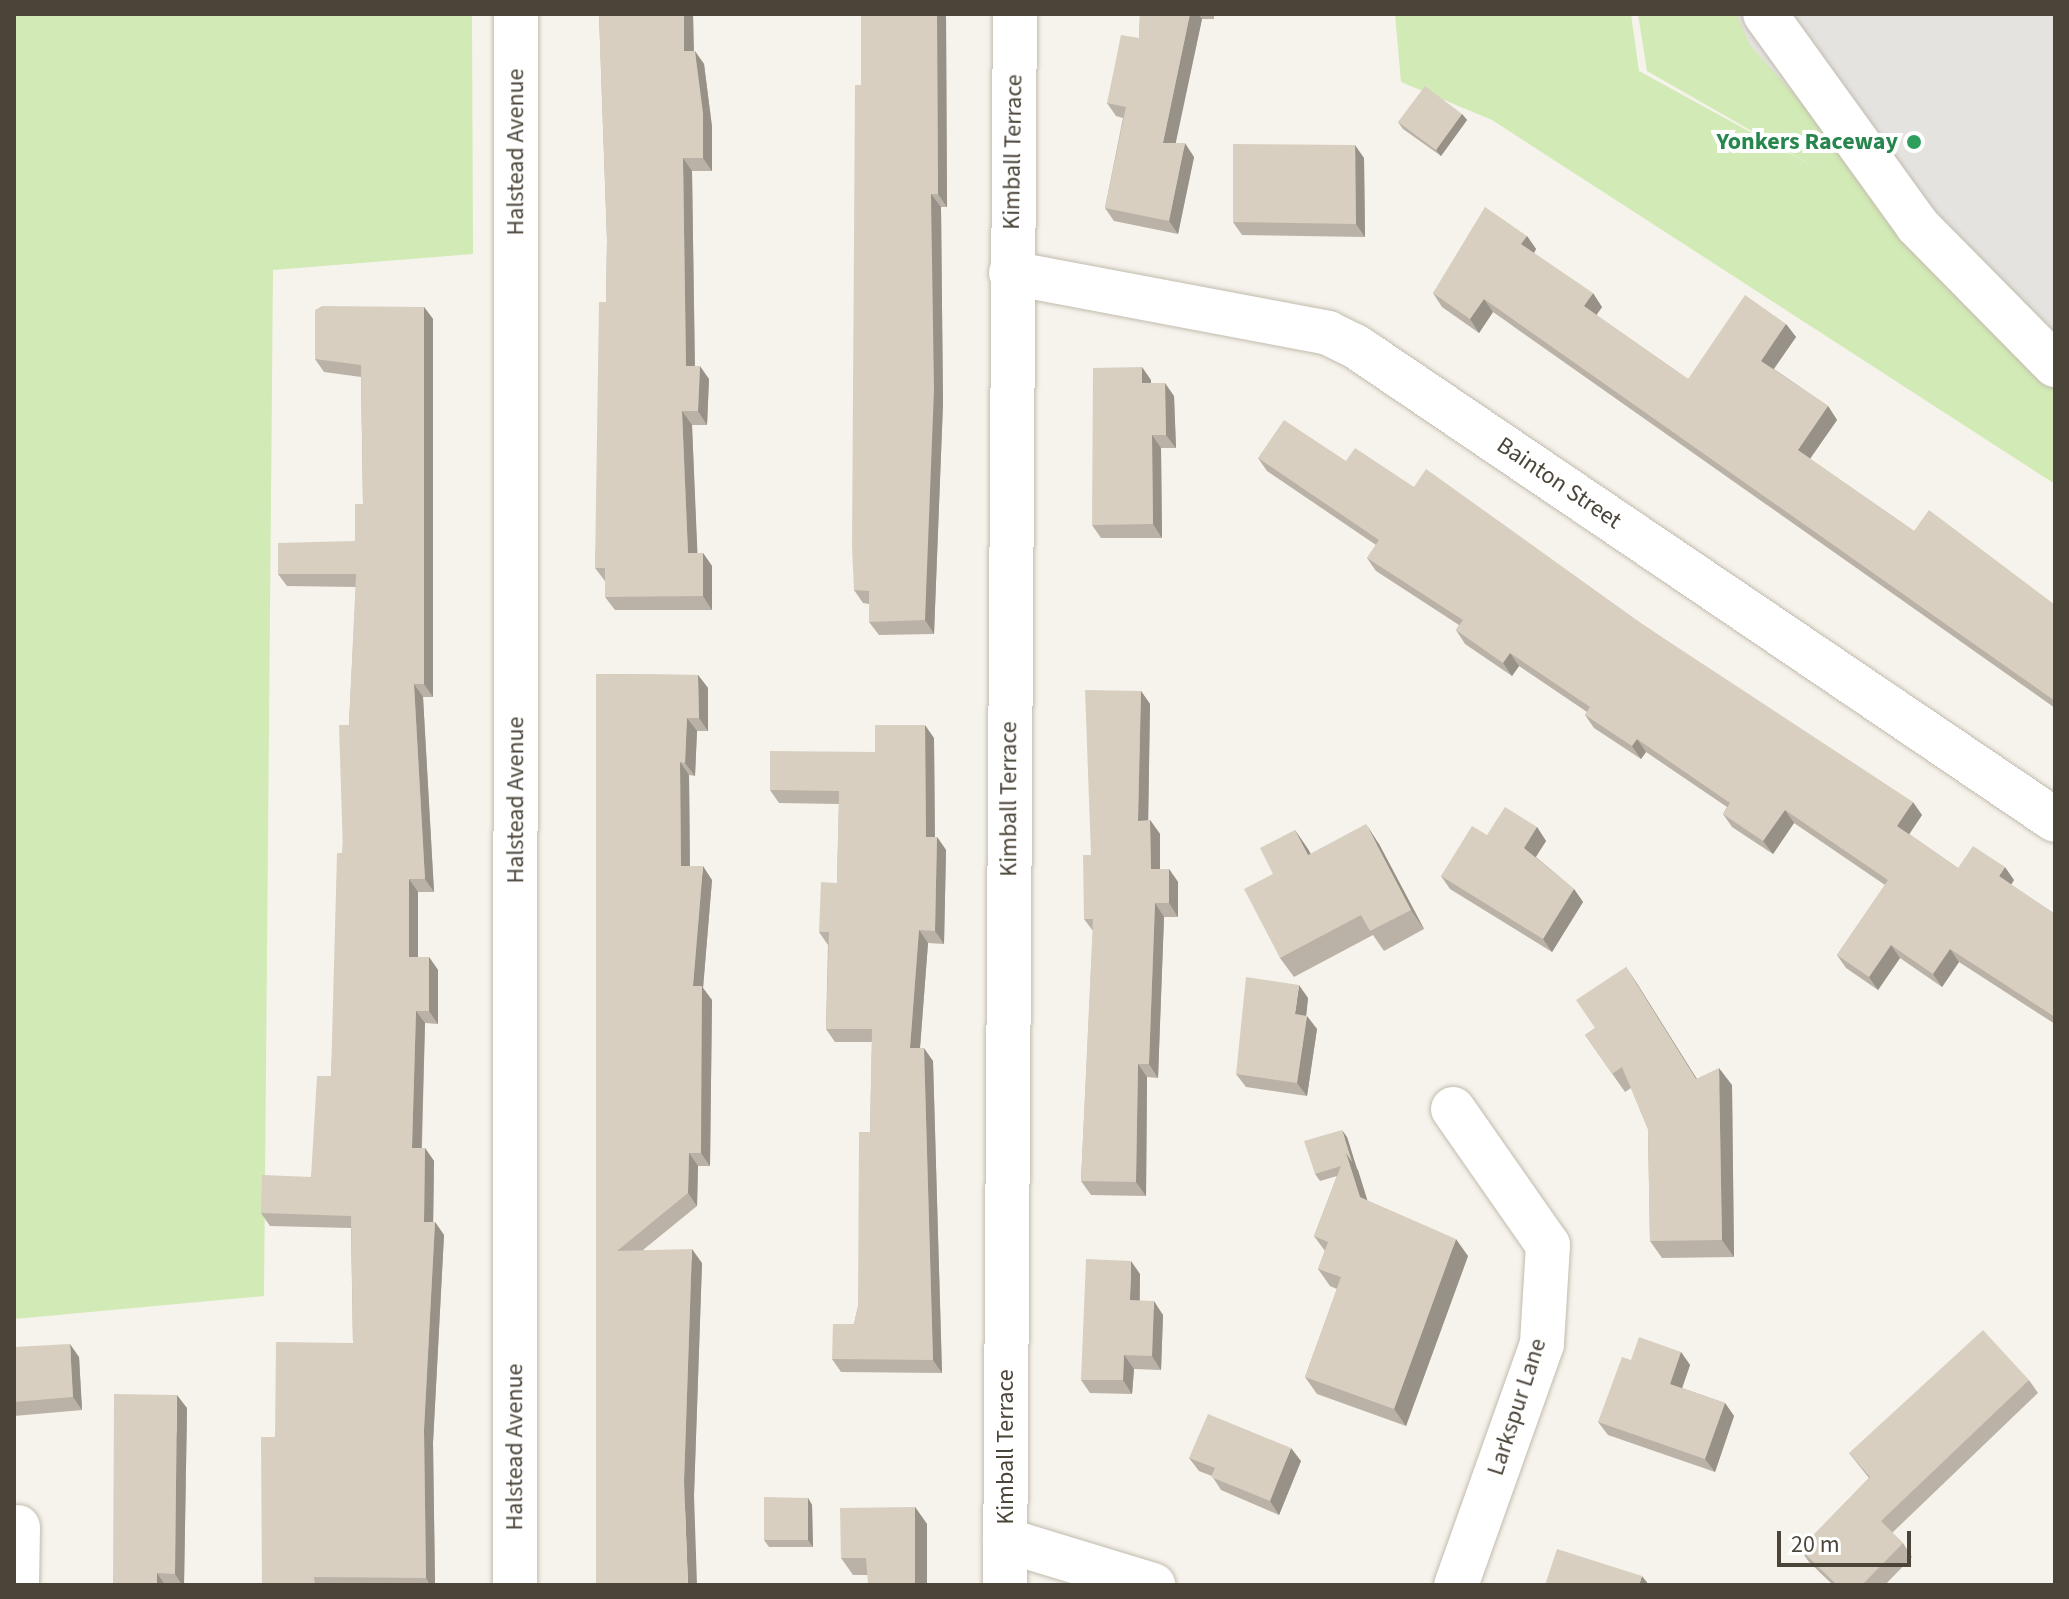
<!DOCTYPE html>
<style>
body{margin:0}
#map{position:relative;width:2069px;height:1599px;overflow:hidden;background:#f6f3ec;font-family:"Source Sans 3",sans-serif}
div>[style]{position:absolute}
.green>*{inset:0;background:#d2eab5}
.parking>*{inset:0;background:#e5e3e0}
.roads{filter:drop-shadow(0 0 2px #c2bbae) drop-shadow(0 0 2px #c2bbae)}
.minor>*{height:44px;margin:-22px;padding:0 22px;transform-origin:22px;border-radius:22px;background:#fff}
.wall>*{inset:0;background:#bab2a6}
.shaded-wall>*{inset:0;background:#979187}
.building>*{inset:0;background:#d8cfc1}
.dots>*{width:22px;height:22px;translate:-50% -50%;box-sizing:border-box;border:4px solid #fff;border-radius:50%}
span{translate:-50% -50%;white-space:nowrap;text-align:center;line-height:1.15;-webkit-text-stroke:8px #fff;paint-order:stroke}
.leisure-label{font-size:24px;color:#27864d;font-weight:700}
.right{translate:-100% -50%;text-align:right}
.street-label{font-size:24px;color:#4b4439}
.frame{position:absolute;inset:0;border:16px solid #4b4439;pointer-events:none}
.scale{position:absolute;left:1777px;top:1531px;width:134px;height:36px;box-sizing:border-box;border:4px solid #4b4439;border-top:0;padding-left:10px;font-size:24px;line-height:28px;white-space:nowrap;color:#4b4439;-webkit-text-stroke:6px #fff;paint-order:stroke}
</style>
<div id="map">
<div class="green">
<div style="clip-path:polygon(14px 14px,472px 14px,473px 254px,273px 270px,264px 1296px,14px 1319px)"></div>
<div style="clip-path:polygon(1395px 14px,1631px 14px,1639px 71px,1818px 169px,1647px 71px,1638px 14px,2055px 14px,2055px 484px,1492px 120px,1401px 82px)"></div>
</div>
<div class="parking">
<div style="clip-path:polygon(1736px 14px,2055px 14px,2055px 387px,1750px 45px)"></div>
</div>
<div class="roads">
<div class="minor">
<div style="left:1765px;top:14px;width:260px;rotate:54.2deg"></div>
<div style="left:1917px;top:225px;width:197px;rotate:45.4deg"></div>
<div style="left:1011px;top:273px;width:323px;rotate:10.7deg"></div>
<div style="left:1328px;top:333px;width:30px;rotate:26deg"></div>
<div style="left:1355px;top:346px;width:845px;rotate:34.1deg"></div>
<div style="left:1453px;top:1109px;width:166px;rotate:55.1deg"></div>
<div style="left:1548px;top:1245px;width:99px;rotate:93.5deg"></div>
<div style="left:1542px;top:1344px;width:256px;rotate:109.6deg"></div>
<div style="left:1005px;top:1540px;width:155px;rotate:16.9deg"></div>
<div style="left:17px;top:1585px;width:58px;rotate:-89deg"></div>
<div style="left:515px;top:1585px;width:1571px;rotate:-89.96deg"></div>
<div style="left:1005px;top:1585px;width:1571px;rotate:-89.64deg"></div>
</div>
</div>
<div class="wall">
<div style="clip-path:polygon(599px 14px,693px 14px,694px 51px,704px 64px,712px 127px,712px 171px,692px 171px,695px 366px,709px 379px,707px 425px,692px 425px,697px 553px,703px 553px,712px 566px,712px 610px,615px 610px,605px 597px,605px 581px,595px 568px,606px 302px,607px 240px)"></div>
<div style="clip-path:polygon(861px 14px,946px 14px,947px 207px,941px 207px,943px 403px,934px 634px,879px 635px,869px 622px,869px 604px,863px 603px,854px 590px,861px 85px)"></div>
<div style="clip-path:polygon(1140px 14px,1214px 14px,1214px 19px,1202px 19px,1175px 143px,1194px 157px,1178px 234px,1114px 221px,1105px 208px,1123px 118px,1116px 116px,1107px 103px,1139px 38px)"></div>
<div style="clip-path:polygon(1462px 114px,1467px 120px,1441px 156px,1403px 129px,1398px 122px)"></div>
<div style="clip-path:polygon(1364px 158px,1365px 237px,1242px 235px,1233px 222px)"></div>
<div style="clip-path:polygon(1527px 236px,1536px 249px,1534px 253px,1602px 307px,1596px 315px,1688px 379px,1786px 324px,1796px 337px,1774px 369px,1828px 406px,1837px 420px,1810px 459px,1914px 531px,2055px 605px,2055px 708px,1493px 312px,1479px 333px,1442px 307px,1433px 293px)"></div>
<div style="clip-path:polygon(424px 307px,433px 319px,433px 697px,423px 697px,434px 892px,418px 892px,418px 957px,429px 957px,438px 970px,438px 1024px,425px 1023px,422px 1148px,425px 1148px,434px 1161px,433px 1222px,435px 1222px,444px 1235px,433px 1443px,435px 1585px,262px 1585px,275px 1437px,353px 1343px,351px 1228px,270px 1226px,261px 1213px,311px 1177px,331px 1076px,356px 587px,287px 586px,278px 574px,355px 541px,363px 504px,361px 377px,324px 372px,315px 359px)"></div>
<div style="clip-path:polygon(1151px 380px,1151px 383px,1174px 396px,1176px 448px,1161px 448px,1162px 538px,1101px 538px,1092px 525px)"></div>
<div style="clip-path:polygon(1258px 458px,1346px 461px,1414px 487px,1645px 626px,1922px 815px,1909px 834px,1958px 868px,2014px 880px,2011px 885px,2055px 914px,2055px 1024px,1959px 962px,1942px 987px,1900px 958px,1878px 990px,1846px 968px,1837px 955px,1885px 885px,1794px 823px,1773px 854px,1732px 827px,1723px 814px,1727px 807px,1646px 752px,1641px 759px,1594px 728px,1585px 715px,1587px 712px,1519px 666px,1512px 676px,1465px 644px,1456px 630px,1459px 625px,1376px 571px,1367px 558px,1376px 545px,1267px 471px)"></div>
<div style="clip-path:polygon(596px 674px,698px 675px,708px 688px,708px 731px,697px 731px,695px 776px,689px 775px,690px 866px,712px 880px,703px 988px,712px 1000px,710px 1166px,698px 1166px,697px 1206px,643px 1250px,702px 1263px,694px 1495px,596px 1585px)"></div>
<div style="clip-path:polygon(1141px 691px,1150px 704px,1148px 820px,1150px 820px,1160px 834px,1160px 869px,1169px 869px,1178px 882px,1178px 917px,1164px 917px,1158px 1078px,1147px 1077px,1146px 1196px,1091px 1195px,1081px 1181px,1093px 931px,1084px 919px,1091px 855px)"></div>
<div style="clip-path:polygon(934px 738px,935px 837px,937px 837px,946px 850px,944px 944px,928px 943px,920px 1048px,933px 1061px,942px 1373px,841px 1372px,832px 1359px,854px 1324px,858px 1306px,870px 1132px,872px 1042px,835px 1042px,826px 1029px,828px 945px,819px 932px,837px 883px,839px 804px,779px 803px,770px 790px,875px 752px)"></div>
<div style="clip-path:polygon(1537px 827px,1546px 841px,1536px 857px,1574px 889px,1583px 902px,1552px 952px,1450px 889px,1441px 876px,1487px 835px)"></div>
<div style="clip-path:polygon(1295px 830px,1311px 854px,1379px 844px,1424px 929px,1384px 951px,1373px 935px,1294px 977px,1280px 958px,1273px 874px)"></div>
<div style="clip-path:polygon(1626px 967px,1697px 1079px,1732px 1085px,1734px 1257px,1662px 1258px,1650px 1241px,1648px 1129px,1631px 1088px,1625px 1092px,1585px 1035px,1595px 1028px)"></div>
<div style="clip-path:polygon(1308px 998px,1306px 1016px,1317px 1029px,1307px 1096px,1246px 1087px,1236px 1074px)"></div>
<div style="clip-path:polygon(1347px 1137px,1367px 1201px,1468px 1256px,1406px 1426px,1317px 1394px,1305px 1377px,1337px 1289px,1330px 1286px,1318px 1269px,1325px 1251px,1314px 1236px,1337px 1176px,1320px 1181px,1315px 1174px)"></div>
<div style="clip-path:polygon(1140px 1274px,1140px 1301px,1163px 1315px,1161px 1370px,1134px 1369px,1132px 1394px,1090px 1393px,1081px 1380px)"></div>
<div style="clip-path:polygon(14px 1347px,79px 1357px,82px 1410px,14px 1416px)"></div>
<div style="clip-path:polygon(1681px 1352px,1690px 1365px,1682px 1388px,1725px 1403px,1734px 1416px,1715px 1472px,1608px 1435px,1598px 1422px,1631px 1360px)"></div>
<div style="clip-path:polygon(2029px 1380px,2038px 1393px,1892px 1533px,1903px 1543px,1912px 1557px,1885px 1585px,1833px 1585px,1809px 1562px,1800px 1549px,1869px 1478px,1849px 1453px)"></div>
<div style="clip-path:polygon(187px 1408px,184px 1585px,113px 1585px)"></div>
<div style="clip-path:polygon(1189px 1458px,1301px 1461px,1279px 1515px,1221px 1490px,1212px 1476px,1199px 1471px)"></div>
<div style="clip-path:polygon(808px 1498px,812px 1505px,813px 1547px,769px 1547px,764px 1540px)"></div>
<div style="clip-path:polygon(915px 1507px,927px 1524px,927px 1585px,868px 1585px,868px 1575px,853px 1575px,841px 1558px)"></div>
</div>
<div class="shaded-wall">
<div style="clip-path:polygon(684px 14px,693px 14px,694px 64px,684px 51px)"></div>
<div style="clip-path:polygon(937px 14px,946px 14px,947px 207px,938px 194px)"></div>
<div style="clip-path:polygon(1190px 14px,1198px 14px,1202px 19px,1173px 156px,1163px 143px)"></div>
<div style="clip-path:polygon(695px 51px,704px 64px,712px 127px,712px 171px,703px 158px)"></div>
<div style="clip-path:polygon(1462px 114px,1467px 120px,1441px 156px,1436px 150px)"></div>
<div style="clip-path:polygon(1185px 143px,1194px 157px,1178px 234px,1169px 221px)"></div>
<div style="clip-path:polygon(1355px 145px,1364px 158px,1365px 237px,1356px 224px)"></div>
<div style="clip-path:polygon(683px 158px,692px 171px,695px 379px,686px 366px)"></div>
<div style="clip-path:polygon(931px 194px,941px 207px,943px 403px,934px 634px,925px 620px)"></div>
<div style="clip-path:polygon(1527px 236px,1536px 249px,1531px 258px,1521px 244px)"></div>
<div style="clip-path:polygon(1593px 293px,1602px 307px,1593px 320px,1584px 306px)"></div>
<div style="clip-path:polygon(1484px 299px,1493px 312px,1479px 333px,1470px 319px)"></div>
<div style="clip-path:polygon(424px 307px,433px 319px,433px 697px,424px 684px)"></div>
<div style="clip-path:polygon(1786px 324px,1796px 337px,1770px 374px,1761px 361px)"></div>
<div style="clip-path:polygon(700px 366px,709px 379px,707px 425px,698px 411px)"></div>
<div style="clip-path:polygon(1142px 367px,1151px 380px,1151px 396px,1142px 383px)"></div>
<div style="clip-path:polygon(1165px 383px,1174px 396px,1176px 448px,1166px 435px)"></div>
<div style="clip-path:polygon(1828px 406px,1837px 420px,1807px 463px,1798px 450px)"></div>
<div style="clip-path:polygon(682px 411px,692px 425px,698px 566px,688px 553px)"></div>
<div style="clip-path:polygon(1152px 435px,1161px 448px,1162px 538px,1153px 524px)"></div>
<div style="clip-path:polygon(703px 553px,712px 566px,712px 610px,703px 596px)"></div>
<div style="clip-path:polygon(1510px 653px,1519px 666px,1512px 676px,1503px 663px)"></div>
<div style="clip-path:polygon(698px 675px,708px 688px,708px 731px,699px 718px)"></div>
<div style="clip-path:polygon(414px 684px,423px 697px,434px 892px,425px 879px)"></div>
<div style="clip-path:polygon(1141px 691px,1150px 704px,1148px 834px,1138px 821px)"></div>
<div style="clip-path:polygon(687px 718px,697px 731px,695px 776px,685px 763px)"></div>
<div style="clip-path:polygon(925px 725px,934px 738px,935px 850px,926px 837px)"></div>
<div style="clip-path:polygon(1637px 739px,1646px 752px,1641px 759px,1632px 746px)"></div>
<div style="clip-path:polygon(680px 762px,689px 775px,690px 880px,681px 866px)"></div>
<div style="clip-path:polygon(1913px 802px,1922px 815px,1906px 839px,1897px 826px)"></div>
<div style="clip-path:polygon(1785px 810px,1794px 823px,1773px 854px,1763px 841px)"></div>
<div style="clip-path:polygon(1150px 820px,1160px 834px,1160px 882px,1151px 869px)"></div>
<div style="clip-path:polygon(1366px 824px,1379px 844px,1424px 929px,1411px 910px)"></div>
<div style="clip-path:polygon(1537px 827px,1546px 841px,1533px 861px,1524px 848px)"></div>
<div style="clip-path:polygon(1295px 830px,1308px 849px,1322px 875px,1308px 855px)"></div>
<div style="clip-path:polygon(937px 837px,946px 850px,944px 944px,935px 931px)"></div>
<div style="clip-path:polygon(703px 866px,712px 880px,703px 988px,712px 1000px,710px 1166px,701px 1153px,693px 986px)"></div>
<div style="clip-path:polygon(2005px 867px,2014px 880px,2008px 889px,1999px 876px)"></div>
<div style="clip-path:polygon(1169px 869px,1178px 882px,1178px 917px,1169px 903px)"></div>
<div style="clip-path:polygon(409px 879px,418px 892px,418px 970px,409px 957px)"></div>
<div style="clip-path:polygon(1574px 889px,1583px 902px,1552px 952px,1543px 939px)"></div>
<div style="clip-path:polygon(1155px 903px,1164px 917px,1158px 1078px,1149px 1064px)"></div>
<div style="clip-path:polygon(919px 930px,928px 943px,919px 1061px,910px 1048px)"></div>
<div style="clip-path:polygon(1891px 945px,1900px 958px,1878px 990px,1869px 977px)"></div>
<div style="clip-path:polygon(1950px 949px,1959px 962px,1942px 987px,1933px 974px)"></div>
<div style="clip-path:polygon(429px 957px,438px 970px,438px 1024px,429px 1011px)"></div>
<div style="clip-path:polygon(1626px 967px,1638px 985px,1708px 1097px,1696px 1079px)"></div>
<div style="clip-path:polygon(1299px 985px,1308px 998px,1305px 1027px,1295px 1014px)"></div>
<div style="clip-path:polygon(416px 1011px,425px 1023px,421px 1161px,412px 1148px)"></div>
<div style="clip-path:polygon(1307px 1016px,1317px 1029px,1307px 1096px,1297px 1083px)"></div>
<div style="clip-path:polygon(924px 1048px,933px 1061px,942px 1373px,933px 1360px)"></div>
<div style="clip-path:polygon(1138px 1064px,1147px 1077px,1146px 1196px,1136px 1182px)"></div>
<div style="clip-path:polygon(1719px 1068px,1732px 1085px,1734px 1257px,1722px 1240px)"></div>
<div style="clip-path:polygon(1342px 1130px,1347px 1137px,1357px 1169px,1352px 1162px)"></div>
<div style="clip-path:polygon(425px 1148px,434px 1161px,433px 1235px,424px 1222px)"></div>
<div style="clip-path:polygon(689px 1153px,698px 1166px,697px 1206px,688px 1193px)"></div>
<div style="clip-path:polygon(1346px 1153px,1358px 1170px,1372px 1215px,1360px 1197px)"></div>
<div style="clip-path:polygon(435px 1222px,444px 1235px,433px 1443px,435px 1585px,430px 1585px,426px 1578px,424px 1430px)"></div>
<div style="clip-path:polygon(1456px 1239px,1468px 1256px,1406px 1426px,1394px 1409px)"></div>
<div style="clip-path:polygon(692px 1249px,702px 1263px,694px 1495px,697px 1585px,688px 1585px,684px 1482px)"></div>
<div style="clip-path:polygon(1131px 1261px,1140px 1274px,1139px 1314px,1130px 1300px)"></div>
<div style="clip-path:polygon(1154px 1301px,1163px 1315px,1161px 1370px,1152px 1356px)"></div>
<div style="clip-path:polygon(70px 1344px,79px 1357px,82px 1410px,73px 1397px)"></div>
<div style="clip-path:polygon(1681px 1352px,1690px 1365px,1679px 1397px,1670px 1384px)"></div>
<div style="clip-path:polygon(1124px 1355px,1134px 1369px,1132px 1394px,1123px 1380px)"></div>
<div style="clip-path:polygon(177px 1395px,187px 1408px,184px 1585px,182px 1585px,175px 1574px)"></div>
<div style="clip-path:polygon(1725px 1403px,1734px 1416px,1715px 1472px,1705px 1459px)"></div>
<div style="clip-path:polygon(1291px 1448px,1301px 1461px,1279px 1515px,1270px 1501px)"></div>
<div style="clip-path:polygon(808px 1498px,812px 1505px,813px 1547px,808px 1540px)"></div>
<div style="clip-path:polygon(915px 1507px,927px 1524px,927px 1585px,915px 1585px)"></div>
<div style="clip-path:polygon(157px 1573px,165px 1585px,157px 1585px)"></div>
<div style="clip-path:polygon(1642px 1576px,1649px 1585px,1639px 1585px)"></div>
</div>
<div class="building">
<div style="clip-path:polygon(599px 14px,684px 14px,684px 51px,695px 51px,703px 113px,703px 158px,683px 158px,686px 366px,700px 366px,698px 411px,682px 411px,688px 553px,703px 553px,703px 596px,605px 597px,605px 568px,595px 568px,599px 302px,606px 302px,607px 240px)"></div>
<div style="clip-path:polygon(861px 14px,937px 14px,938px 194px,931px 194px,934px 390px,925px 620px,869px 622px,869px 591px,854px 590px,852px 547px,855px 85px,861px 85px)"></div>
<div style="clip-path:polygon(1140px 14px,1190px 14px,1163px 143px,1185px 143px,1169px 221px,1105px 208px,1126px 107px,1107px 103px,1121px 35px,1139px 38px)"></div>
<div style="clip-path:polygon(1425px 86px,1462px 114px,1436px 150px,1398px 122px)"></div>
<div style="clip-path:polygon(1233px 144px,1355px 145px,1356px 224px,1233px 222px)"></div>
<div style="clip-path:polygon(1485px 207px,1527px 236px,1521px 244px,1593px 293px,1584px 306px,1688px 379px,1745px 295px,1786px 324px,1761px 361px,1828px 406px,1798px 450px,1914px 531px,1929px 510px,2055px 605px,2055px 701px,1484px 299px,1470px 319px,1433px 293px)"></div>
<div style="clip-path:polygon(322px 306px,424px 307px,424px 684px,414px 684px,425px 879px,409px 879px,409px 957px,429px 957px,429px 1011px,416px 1011px,412px 1148px,425px 1148px,424px 1222px,435px 1222px,424px 1430px,426px 1578px,314px 1577px,315px 1585px,262px 1585px,261px 1437px,275px 1437px,276px 1342px,353px 1343px,351px 1216px,261px 1213px,262px 1175px,311px 1177px,317px 1076px,331px 1076px,337px 853px,343px 853px,339px 725px,349px 725px,356px 574px,278px 574px,278px 543px,355px 541px,355px 504px,363px 504px,361px 365px,315px 359px,315px 310px)"></div>
<div style="clip-path:polygon(1142px 367px,1142px 383px,1165px 383px,1166px 435px,1152px 435px,1153px 524px,1092px 525px,1093px 368px)"></div>
<div style="clip-path:polygon(1284px 420px,1346px 461px,1355px 448px,1414px 487px,1426px 469px,1645px 626px,1913px 802px,1897px 826px,1958px 868px,1973px 846px,2005px 867px,1999px 876px,2055px 914px,2055px 1017px,1950px 949px,1933px 974px,1891px 945px,1869px 977px,1837px 955px,1888px 880px,1785px 810px,1763px 841px,1723px 814px,1730px 803px,1637px 739px,1632px 746px,1585px 715px,1590px 707px,1510px 653px,1503px 663px,1456px 630px,1463px 620px,1367px 558px,1379px 540px,1258px 458px)"></div>
<div style="clip-path:polygon(596px 674px,698px 675px,699px 718px,687px 718px,685px 763px,680px 762px,681px 866px,703px 866px,693px 986px,702px 986px,701px 1153px,689px 1153px,688px 1193px,617px 1251px,692px 1249px,684px 1482px,688px 1585px,596px 1585px)"></div>
<div style="clip-path:polygon(1085px 690px,1141px 691px,1138px 821px,1150px 820px,1151px 869px,1169px 869px,1169px 903px,1155px 903px,1149px 1064px,1138px 1064px,1136px 1182px,1081px 1181px,1093px 919px,1084px 919px,1083px 855px,1091px 855px)"></div>
<div style="clip-path:polygon(875px 725px,925px 725px,926px 837px,937px 837px,935px 931px,919px 930px,910px 1048px,924px 1048px,933px 1360px,832px 1359px,833px 1324px,854px 1324px,858px 1306px,859px 1132px,870px 1132px,872px 1029px,826px 1029px,829px 932px,819px 932px,821px 882px,837px 883px,839px 791px,770px 790px,770px 751px,875px 752px)"></div>
<div style="clip-path:polygon(1505px 807px,1537px 827px,1524px 848px,1574px 889px,1543px 939px,1441px 876px,1472px 826px,1487px 835px)"></div>
<div style="clip-path:polygon(1366px 824px,1411px 910px,1370px 931px,1361px 915px,1280px 958px,1244px 889px,1273px 874px,1260px 848px,1295px 830px,1308px 855px)"></div>
<div style="clip-path:polygon(1626px 967px,1696px 1079px,1719px 1068px,1722px 1240px,1650px 1241px,1648px 1129px,1622px 1067px,1612px 1074px,1585px 1035px,1595px 1028px,1576px 1000px)"></div>
<div style="clip-path:polygon(1246px 977px,1299px 985px,1295px 1014px,1307px 1016px,1297px 1083px,1236px 1074px)"></div>
<div style="clip-path:polygon(1342px 1130px,1352px 1162px,1346px 1153px,1341px 1166px,1315px 1174px,1304px 1141px)"></div>
<div style="clip-path:polygon(1346px 1153px,1360px 1197px,1456px 1239px,1394px 1409px,1305px 1377px,1341px 1277px,1318px 1269px,1328px 1242px,1314px 1236px)"></div>
<div style="clip-path:polygon(1086px 1259px,1131px 1261px,1130px 1300px,1154px 1301px,1152px 1356px,1124px 1355px,1123px 1380px,1081px 1380px)"></div>
<div style="clip-path:polygon(1983px 1330px,2029px 1380px,1881px 1521px,1903px 1543px,1862px 1585px,1837px 1585px,1800px 1549px,1870px 1477px,1849px 1453px)"></div>
<div style="clip-path:polygon(1639px 1337px,1681px 1352px,1670px 1384px,1725px 1403px,1705px 1459px,1598px 1422px,1622px 1357px,1631px 1360px)"></div>
<div style="clip-path:polygon(70px 1344px,73px 1397px,14px 1402px,14px 1347px)"></div>
<div style="clip-path:polygon(114px 1394px,177px 1395px,175px 1574px,157px 1573px,157px 1585px,113px 1585px)"></div>
<div style="clip-path:polygon(1208px 1414px,1291px 1448px,1270px 1501px,1211px 1477px,1215px 1468px,1189px 1458px)"></div>
<div style="clip-path:polygon(764px 1497px,808px 1498px,808px 1540px,764px 1540px)"></div>
<div style="clip-path:polygon(915px 1507px,915px 1585px,868px 1585px,866px 1558px,841px 1558px,840px 1508px)"></div>
<div style="clip-path:polygon(1557px 1549px,1642px 1576px,1639px 1585px,1545px 1585px)"></div>
</div>
<div class="dots">
<div style="left:1914px;top:142px;background:#2e9e5b"></div>
</div>
<div class="leisure-label">
<span class="right" style="left:1898px;top:142px">Yonkers Raceway</span>
</div>
<div class="street-label">
<span style="left:516px;top:152px;rotate:-90deg">Halstead Avenue</span>
<span style="left:1013px;top:152px;rotate:-89deg">Kimball Terrace</span>
<span style="left:1559px;top:483px;rotate:34deg">Bainton Street</span>
<span style="left:1009px;top:799px;rotate:-90deg">Kimball Terrace</span>
<span style="left:516px;top:800px;rotate:-90deg">Halstead Avenue</span>
<span style="left:1517px;top:1407px;rotate:-72deg">Larkspur Lane</span>
<span style="left:515px;top:1447px;rotate:-90deg">Halstead Avenue</span>
<span style="left:1006px;top:1447px;rotate:-90deg">Kimball Terrace</span>
</div>
<div class="frame"></div>
<div class="scale">20 m</div>
</div>
